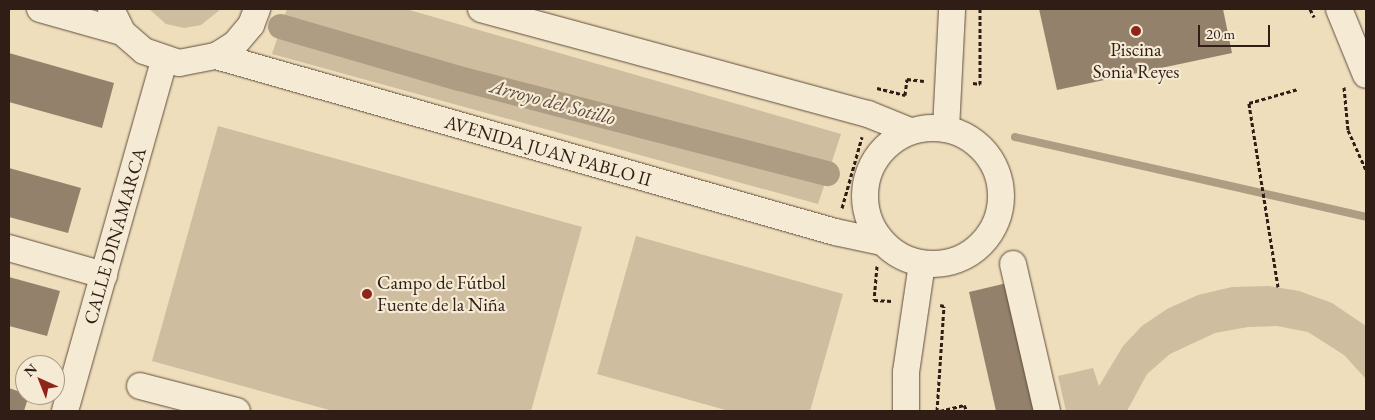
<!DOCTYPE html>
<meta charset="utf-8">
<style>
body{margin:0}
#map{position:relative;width:1375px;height:420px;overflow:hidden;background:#efdebb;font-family:"EB Garamond",serif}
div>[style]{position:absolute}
.green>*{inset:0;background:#cebd9f}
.stream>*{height:8px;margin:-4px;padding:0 4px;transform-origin:4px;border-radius:4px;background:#ae9c83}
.canal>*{height:25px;margin:-12.5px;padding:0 12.5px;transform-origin:12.5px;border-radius:12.5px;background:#ae9c83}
.building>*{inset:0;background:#93816c}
.path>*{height:3px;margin-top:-1.5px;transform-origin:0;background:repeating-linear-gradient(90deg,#2f1d16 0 4px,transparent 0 6.5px)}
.roads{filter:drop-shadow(0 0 1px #5f4d3f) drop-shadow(0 0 1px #5f4d3f)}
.minor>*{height:26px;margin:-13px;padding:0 13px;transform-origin:13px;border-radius:13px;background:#f5ead3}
.minor>.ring{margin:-13px;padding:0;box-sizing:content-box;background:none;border:26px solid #f5ead3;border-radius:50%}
.dots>*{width:14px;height:14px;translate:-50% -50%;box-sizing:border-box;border:2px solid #f5ead3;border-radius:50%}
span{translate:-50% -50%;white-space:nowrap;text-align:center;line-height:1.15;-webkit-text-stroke:4.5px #f5ead3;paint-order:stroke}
.poi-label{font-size:19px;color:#2f1d16}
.left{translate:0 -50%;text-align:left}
.street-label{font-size:19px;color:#2f1d16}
.water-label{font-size:20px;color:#5b493c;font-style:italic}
.frame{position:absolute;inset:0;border:10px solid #2f1d16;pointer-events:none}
.north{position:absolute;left:15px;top:355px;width:50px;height:50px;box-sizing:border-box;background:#f5ead3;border:1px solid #a69887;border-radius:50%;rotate:316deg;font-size:14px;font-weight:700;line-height:20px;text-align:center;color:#2f1d16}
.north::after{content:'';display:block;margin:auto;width:18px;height:22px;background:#8f2418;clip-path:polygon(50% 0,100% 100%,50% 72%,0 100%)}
.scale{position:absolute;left:1198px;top:25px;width:72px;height:22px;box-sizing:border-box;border:2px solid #2f1d16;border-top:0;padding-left:6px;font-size:15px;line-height:18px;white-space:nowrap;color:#2f1d16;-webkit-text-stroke:4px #f5ead3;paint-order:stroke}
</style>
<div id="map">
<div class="green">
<div style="clip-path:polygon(149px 9px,221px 9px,201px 25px,184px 28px,166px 24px)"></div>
<div style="clip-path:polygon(287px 9px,406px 9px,841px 134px,818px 204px,272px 54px)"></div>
<div style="clip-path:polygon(218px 126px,582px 227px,531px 411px,333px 411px,152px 361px)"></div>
<div style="clip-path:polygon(636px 236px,843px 294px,810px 411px,729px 411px,597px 374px)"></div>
<div style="clip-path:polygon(1269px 286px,1299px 291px,1332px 303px,1366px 326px,1366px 379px,1344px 355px,1308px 332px,1277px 326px,1248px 327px,1215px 333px,1170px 354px,1147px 374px,1127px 411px,1066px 411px,1058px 376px,1093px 368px,1099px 386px,1123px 346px,1142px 326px,1167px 309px,1198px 295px,1232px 287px)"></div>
</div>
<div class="stream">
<div style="left:1015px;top:137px;width:358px;rotate:12.8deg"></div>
</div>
<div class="canal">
<div style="left:280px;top:26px;width:186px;rotate:16.2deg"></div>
<div style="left:459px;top:78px;width:380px;rotate:14.5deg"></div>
</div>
<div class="building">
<div style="clip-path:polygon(1039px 9px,1223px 9px,1232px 53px,1057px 90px)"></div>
<div style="clip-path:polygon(9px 53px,114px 83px,102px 128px,9px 102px)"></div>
<div style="clip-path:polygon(9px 168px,81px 188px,68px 233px,9px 217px)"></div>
<div style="clip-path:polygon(9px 277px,60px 291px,47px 336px,9px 326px)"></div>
<div style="clip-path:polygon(1007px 283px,1037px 411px,996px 411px,969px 292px)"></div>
<div style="clip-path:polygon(9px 388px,29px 395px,24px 411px,9px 411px)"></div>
</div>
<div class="path">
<div style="left:1310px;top:9px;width:9px;rotate:63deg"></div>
<div style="left:973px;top:83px;width:7px;rotate:8deg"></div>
<div style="left:980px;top:84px;width:75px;rotate:-90deg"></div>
<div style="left:1344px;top:87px;width:43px;rotate:84.7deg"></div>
<div style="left:1348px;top:130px;width:44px;rotate:65.8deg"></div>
<div style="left:877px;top:88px;width:29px;rotate:14deg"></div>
<div style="left:905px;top:95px;width:16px;rotate:-83deg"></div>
<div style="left:907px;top:79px;width:17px;rotate:7deg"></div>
<div style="left:842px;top:208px;width:74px;rotate:-74.3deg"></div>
<div style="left:877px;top:266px;width:34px;rotate:95deg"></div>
<div style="left:874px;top:300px;width:18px;rotate:3deg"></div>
<div style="left:1278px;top:287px;width:186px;rotate:-99deg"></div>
<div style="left:1249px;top:103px;width:51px;rotate:-15.9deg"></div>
<div style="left:937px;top:411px;width:105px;rotate:-86.2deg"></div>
<div style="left:944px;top:306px;width:4px;rotate:-166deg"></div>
<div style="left:940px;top:411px;width:25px;rotate:-14deg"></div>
<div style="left:964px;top:405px;width:7px;rotate:63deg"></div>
</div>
<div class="roads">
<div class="minor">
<div style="left:40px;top:9px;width:85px;rotate:15.7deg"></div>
<div style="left:111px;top:9px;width:25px;rotate:64deg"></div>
<div style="left:122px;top:32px;width:29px;rotate:41deg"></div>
<div style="left:144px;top:51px;width:37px;rotate:19deg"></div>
<div style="left:179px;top:63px;width:38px;rotate:-11deg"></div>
<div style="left:216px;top:56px;width:22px;rotate:-32deg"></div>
<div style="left:235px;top:44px;width:25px;rotate:-50deg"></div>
<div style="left:251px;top:25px;width:17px;rotate:-69deg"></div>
<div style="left:481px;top:9px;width:401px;rotate:15.2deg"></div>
<div style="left:868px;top:114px;width:45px;rotate:22deg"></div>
<div style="left:1339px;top:9px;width:71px;rotate:67.8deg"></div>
<div style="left:216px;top:56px;width:644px;rotate:15.87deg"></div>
<div style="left:835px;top:232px;width:48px;rotate:12deg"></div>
<div class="ring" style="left:865px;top:128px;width:110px;height:110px"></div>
<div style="left:946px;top:129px;width:120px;rotate:-87.1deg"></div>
<div style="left:9px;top:248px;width:99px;rotate:15.9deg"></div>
<div style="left:1013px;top:264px;width:151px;rotate:77deg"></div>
<div style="left:140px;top:386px;width:100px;rotate:14.5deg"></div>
<div style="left:65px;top:411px;width:365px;rotate:-74.2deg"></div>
<div style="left:906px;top:411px;width:39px;rotate:-90deg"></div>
<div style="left:906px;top:372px;width:109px;rotate:-81.6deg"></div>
</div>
</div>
<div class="dots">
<div style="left:1136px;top:31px;background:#8f2418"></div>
<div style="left:367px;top:294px;background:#8f2418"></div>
</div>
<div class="poi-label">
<span style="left:1136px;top:61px">Piscina<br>Sonia Reyes</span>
<span class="left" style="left:377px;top:294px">Campo de Fútbol<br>Fuente de la Niña</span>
</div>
<div class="street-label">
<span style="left:548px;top:151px;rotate:16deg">AVENIDA JUAN PABLO II</span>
<span style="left:115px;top:236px;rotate:-74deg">CALLE DINAMARCA</span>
</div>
<div class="water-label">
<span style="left:553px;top:102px;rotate:15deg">Arroyo del Sotillo</span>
</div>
<div class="frame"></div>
<div class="north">N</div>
<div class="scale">20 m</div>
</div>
